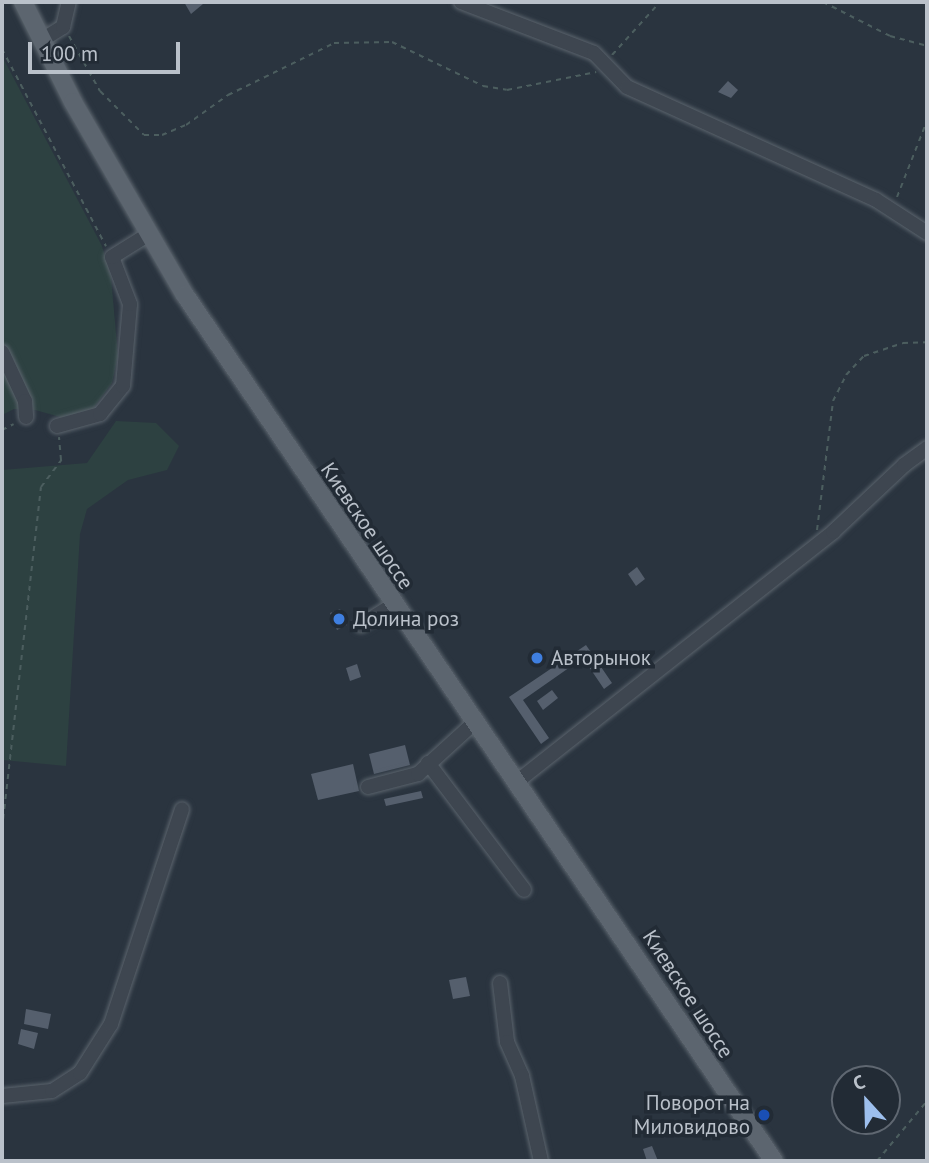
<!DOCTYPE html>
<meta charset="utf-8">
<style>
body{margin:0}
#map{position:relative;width:929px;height:1163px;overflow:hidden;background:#2a343f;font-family:"PT Sans",sans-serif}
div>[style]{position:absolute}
.green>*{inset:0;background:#2d4141}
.building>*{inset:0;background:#555f6d}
.path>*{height:2px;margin-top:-1px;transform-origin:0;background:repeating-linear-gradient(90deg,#4c5e5f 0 5px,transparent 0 10px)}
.roads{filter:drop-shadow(0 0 2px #5b646d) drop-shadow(0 0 2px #5b646d)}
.minor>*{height:14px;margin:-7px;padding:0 7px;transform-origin:7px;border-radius:7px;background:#3e4650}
.major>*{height:18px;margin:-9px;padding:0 9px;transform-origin:9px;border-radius:9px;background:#5c656f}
.dots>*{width:19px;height:19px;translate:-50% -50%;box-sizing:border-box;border:4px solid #222b35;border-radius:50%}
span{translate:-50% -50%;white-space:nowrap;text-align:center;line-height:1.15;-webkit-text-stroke:7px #222b35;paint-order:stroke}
.street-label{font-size:21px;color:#bac1ca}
.poi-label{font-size:21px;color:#bac1ca}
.left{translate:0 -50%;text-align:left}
.right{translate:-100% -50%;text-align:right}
.frame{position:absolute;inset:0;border:4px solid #bac1ca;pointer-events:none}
.north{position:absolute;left:831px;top:1065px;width:70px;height:70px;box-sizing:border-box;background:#222b35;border:2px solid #5f6771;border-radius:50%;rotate:338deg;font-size:19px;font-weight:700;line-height:28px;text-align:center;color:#bac1ca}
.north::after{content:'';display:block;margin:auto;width:24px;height:32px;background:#9dbfed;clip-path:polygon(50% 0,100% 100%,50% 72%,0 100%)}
.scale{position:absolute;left:28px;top:42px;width:152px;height:32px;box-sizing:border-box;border:4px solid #bac1ca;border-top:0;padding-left:9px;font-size:21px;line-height:24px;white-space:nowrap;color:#bac1ca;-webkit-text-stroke:5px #222b35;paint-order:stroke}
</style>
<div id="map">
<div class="green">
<div style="clip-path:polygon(2px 56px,102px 246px,111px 277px,118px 356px,112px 383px,92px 410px,64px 418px,35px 410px,14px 409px,2px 415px)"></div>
<div style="clip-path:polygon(116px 421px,156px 423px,179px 446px,167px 470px,128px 480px,87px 509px,80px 534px,66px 766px,3px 760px,2px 766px,2px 470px,87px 463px)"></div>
</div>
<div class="building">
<div style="clip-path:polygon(184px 2px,201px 2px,203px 4px,191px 14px)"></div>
<div style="clip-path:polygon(728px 81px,738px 90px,731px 98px,718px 92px)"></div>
<div style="clip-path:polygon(637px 567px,645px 579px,636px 586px,628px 574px)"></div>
<div style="clip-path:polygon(340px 609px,347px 625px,337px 630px,330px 613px)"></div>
<div style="clip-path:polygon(586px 645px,612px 683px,604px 689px,583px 658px,523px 700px,549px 738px,541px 744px,509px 697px)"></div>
<div style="clip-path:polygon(357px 664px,361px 677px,350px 681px,346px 668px)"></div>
<div style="clip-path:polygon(552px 690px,558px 698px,543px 710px,537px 701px)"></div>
<div style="clip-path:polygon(405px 745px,410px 765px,374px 774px,369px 754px)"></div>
<div style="clip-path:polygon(353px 764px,359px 791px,318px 800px,311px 774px)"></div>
<div style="clip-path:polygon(421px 791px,423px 798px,386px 806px,384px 799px)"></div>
<div style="clip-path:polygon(466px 977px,470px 996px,453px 999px,449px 980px)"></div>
<div style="clip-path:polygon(26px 1009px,51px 1014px,48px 1029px,24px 1024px)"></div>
<div style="clip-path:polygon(21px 1029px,38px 1033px,34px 1049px,18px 1044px)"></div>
<div style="clip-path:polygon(652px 1146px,658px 1161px,647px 1161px,643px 1149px)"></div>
</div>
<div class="path">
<div style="left:823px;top:2px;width:75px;rotate:26.9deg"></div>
<div style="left:890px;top:36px;width:38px;rotate:15deg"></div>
<div style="left:69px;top:36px;width:63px;rotate:60.6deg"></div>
<div style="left:100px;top:91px;width:62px;rotate:45deg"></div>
<div style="left:144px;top:135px;width:18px"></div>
<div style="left:162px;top:135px;width:26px;rotate:-23deg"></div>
<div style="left:186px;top:125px;width:52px;rotate:-35.5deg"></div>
<div style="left:228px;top:95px;width:118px;rotate:-26.1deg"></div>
<div style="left:334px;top:43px;width:58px;rotate:-1deg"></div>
<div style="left:392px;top:42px;width:101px;rotate:25.8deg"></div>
<div style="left:483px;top:86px;width:24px;rotate:9deg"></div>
<div style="left:507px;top:90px;width:91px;rotate:-11.4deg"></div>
<div style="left:2px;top:49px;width:223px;rotate:62.2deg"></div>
<div style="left:612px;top:55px;width:72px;rotate:-47.8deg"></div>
<div style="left:897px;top:197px;width:82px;rotate:-68.5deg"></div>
<div style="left:2px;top:430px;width:13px;rotate:-27deg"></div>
<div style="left:817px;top:530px;width:130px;rotate:-82.9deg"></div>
<div style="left:833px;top:401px;width:29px;rotate:-63deg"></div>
<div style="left:846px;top:375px;width:26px;rotate:-47deg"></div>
<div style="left:864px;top:356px;width:41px;rotate:-18.4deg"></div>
<div style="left:903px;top:343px;width:24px;rotate:-2deg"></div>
<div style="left:2px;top:829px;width:344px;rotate:-83.5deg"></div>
<div style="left:41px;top:487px;width:34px;rotate:-53deg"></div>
<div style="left:61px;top:460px;width:23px;rotate:-95deg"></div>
<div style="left:877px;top:1161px;width:78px;rotate:-50.2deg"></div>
</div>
<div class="roads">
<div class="minor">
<div style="left:461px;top:2px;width:142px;rotate:21deg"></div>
<div style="left:594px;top:53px;width:47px;rotate:45.9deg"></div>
<div style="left:627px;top:87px;width:273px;rotate:24.4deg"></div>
<div style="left:876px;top:200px;width:61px;rotate:32.9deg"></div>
<div style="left:42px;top:40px;width:25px;rotate:-32deg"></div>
<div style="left:63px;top:27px;width:26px;rotate:-77deg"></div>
<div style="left:2px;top:352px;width:54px;rotate:64.9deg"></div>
<div style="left:25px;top:401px;width:16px;rotate:86deg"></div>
<div style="left:57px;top:426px;width:45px;rotate:-15.6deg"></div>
<div style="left:100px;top:414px;width:36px;rotate:-51deg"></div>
<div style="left:123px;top:386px;width:82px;rotate:-85.1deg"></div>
<div style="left:130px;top:304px;width:50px;rotate:-111deg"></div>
<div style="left:112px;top:257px;width:44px;rotate:-31.9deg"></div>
<div style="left:361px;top:625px;width:38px;rotate:-32deg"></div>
<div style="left:428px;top:763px;width:159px;rotate:52.9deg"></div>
<div style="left:518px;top:781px;width:402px;rotate:-38.3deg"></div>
<div style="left:833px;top:532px;width:98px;rotate:-43.3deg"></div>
<div style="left:904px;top:465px;width:29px;rotate:-36deg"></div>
<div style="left:368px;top:787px;width:52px;rotate:-14.6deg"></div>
<div style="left:418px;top:774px;width:77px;rotate:-42.4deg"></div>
<div style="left:500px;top:983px;width:59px;rotate:83.2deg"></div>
<div style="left:507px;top:1042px;width:37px;rotate:66deg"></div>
<div style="left:522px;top:1076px;width:87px;rotate:77.4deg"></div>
<div style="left:2px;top:1096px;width:50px;rotate:-5.7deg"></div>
<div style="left:52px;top:1091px;width:33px;rotate:-33deg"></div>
<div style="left:80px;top:1073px;width:58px;rotate:-57.7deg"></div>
<div style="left:111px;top:1024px;width:226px;rotate:-71.7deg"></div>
</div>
<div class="major">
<div style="left:23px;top:2px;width:112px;rotate:63.4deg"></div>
<div style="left:73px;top:102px;width:223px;rotate:59.9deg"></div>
<div style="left:185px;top:295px;width:1047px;rotate:55.78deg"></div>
</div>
</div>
<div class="dots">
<div style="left:339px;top:619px;background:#3f7fe0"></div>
<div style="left:537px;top:658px;background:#3f7fe0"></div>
<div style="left:764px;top:1115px;background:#1a4fb4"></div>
</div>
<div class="street-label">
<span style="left:367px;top:526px;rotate:56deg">Киевское шоссе</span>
<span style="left:688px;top:994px;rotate:57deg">Киевское шоссе</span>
</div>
<div class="poi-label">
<span class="left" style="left:353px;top:619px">Долина роз</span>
<span class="left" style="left:551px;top:658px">Авторынок</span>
<span class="right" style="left:750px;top:1115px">Поворот на<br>Миловидово</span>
</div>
<div class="frame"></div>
<div class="north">С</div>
<div class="scale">100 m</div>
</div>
